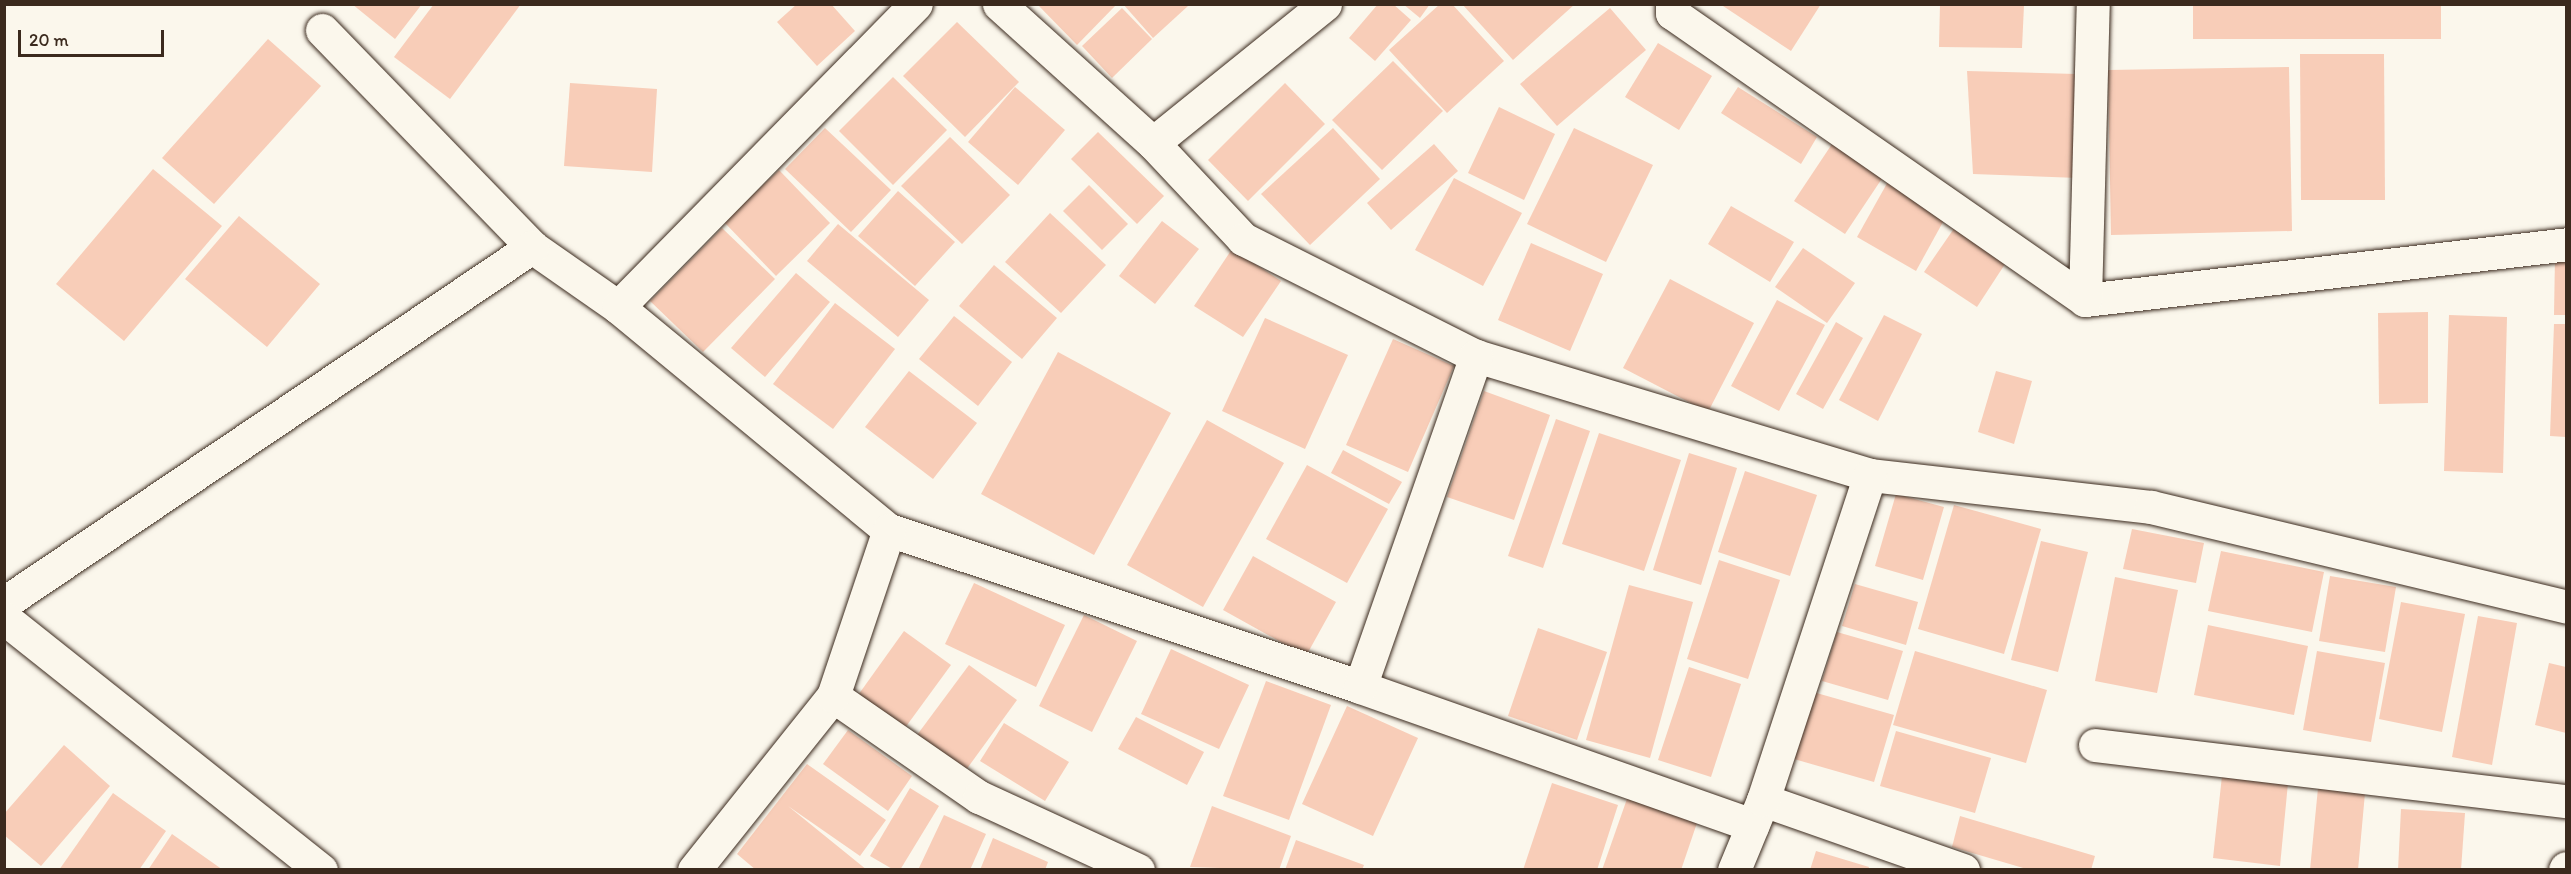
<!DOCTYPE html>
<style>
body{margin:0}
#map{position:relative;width:2571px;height:874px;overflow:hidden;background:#fbf7ec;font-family:Itim,sans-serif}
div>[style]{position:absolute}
.building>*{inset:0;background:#f8cdb8}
.roads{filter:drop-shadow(0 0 2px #3b2a1e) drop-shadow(0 0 2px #3b2a1e)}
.minor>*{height:33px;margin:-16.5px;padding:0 16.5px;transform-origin:16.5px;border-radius:16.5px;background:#fbf7ec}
span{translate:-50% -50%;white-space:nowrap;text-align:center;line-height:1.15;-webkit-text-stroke:4.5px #fbf7ec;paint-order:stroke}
.frame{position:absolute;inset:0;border:6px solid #3b2a1e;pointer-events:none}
.scale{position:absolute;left:18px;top:30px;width:146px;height:27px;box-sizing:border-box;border:3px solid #3b2a1e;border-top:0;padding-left:8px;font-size:18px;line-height:21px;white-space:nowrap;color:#3b2a1e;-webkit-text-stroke:4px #fbf7ec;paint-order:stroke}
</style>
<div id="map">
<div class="building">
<div style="clip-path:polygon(352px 4px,422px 4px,395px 39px)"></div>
<div style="clip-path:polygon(434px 4px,521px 4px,450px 99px,394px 57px)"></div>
<div style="clip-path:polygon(797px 4px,831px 4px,855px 31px,817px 66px,777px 22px)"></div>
<div style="clip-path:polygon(1037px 4px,1117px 4px,1077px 45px)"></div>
<div style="clip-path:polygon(1123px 4px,1186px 4px,1188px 6px,1153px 38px)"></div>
<div style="clip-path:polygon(1378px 4px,1393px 4px,1411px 20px,1375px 61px,1349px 38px)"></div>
<div style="clip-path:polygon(1403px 4px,1430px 4px,1420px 18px)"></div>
<div style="clip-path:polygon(1440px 4px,1452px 4px,1504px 61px,1447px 113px,1389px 50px)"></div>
<div style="clip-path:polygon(1462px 4px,1575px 4px,1513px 60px)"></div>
<div style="clip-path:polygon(1720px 4px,1821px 4px,1791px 51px)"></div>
<div style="clip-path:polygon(1940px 4px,2024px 5px,2022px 48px,1939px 47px)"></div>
<div style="clip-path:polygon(2193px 4px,2441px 4px,2441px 39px,2193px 39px)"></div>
<div style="clip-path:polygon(1122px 8px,1152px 39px,1112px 78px,1082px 46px)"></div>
<div style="clip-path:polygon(1610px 8px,1646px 50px,1557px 126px,1520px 84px)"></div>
<div style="clip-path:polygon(957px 22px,1019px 82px,965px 137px,903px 76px)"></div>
<div style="clip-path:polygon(268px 39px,321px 86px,214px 204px,162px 158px)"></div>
<div style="clip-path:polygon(1658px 43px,1712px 76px,1679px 130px,1625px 97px)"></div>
<div style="clip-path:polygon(2300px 54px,2384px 54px,2385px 200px,2301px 200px)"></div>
<div style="clip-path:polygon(1393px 61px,1443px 111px,1382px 170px,1332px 120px)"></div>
<div style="clip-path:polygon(2289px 67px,2292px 231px,2111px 235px,2108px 70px)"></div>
<div style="clip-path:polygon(1967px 71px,2076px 74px,2078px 178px,1973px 174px)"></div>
<div style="clip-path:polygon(893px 77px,947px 130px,893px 185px,839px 131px)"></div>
<div style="clip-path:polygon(570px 83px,657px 89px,652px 172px,564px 166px)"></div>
<div style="clip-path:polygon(1285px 83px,1325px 124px,1248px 201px,1208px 160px)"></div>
<div style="clip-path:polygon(1015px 87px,1065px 130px,1018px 185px,968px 142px)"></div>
<div style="clip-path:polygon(1738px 87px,1817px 137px,1801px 164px,1721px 113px)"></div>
<div style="clip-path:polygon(1499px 107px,1555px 134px,1524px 200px,1468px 173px)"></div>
<div style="clip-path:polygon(825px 128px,891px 190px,851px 232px,785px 169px)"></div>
<div style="clip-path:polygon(1333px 128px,1380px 179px,1310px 245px,1261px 194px)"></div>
<div style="clip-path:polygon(1574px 128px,1653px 165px,1606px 262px,1527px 224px)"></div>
<div style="clip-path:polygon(1098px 132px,1164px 196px,1137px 224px,1071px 159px)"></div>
<div style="clip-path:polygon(950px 137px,1010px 195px,962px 244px,901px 186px)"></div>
<div style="clip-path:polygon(1434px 144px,1458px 171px,1391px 230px,1367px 203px)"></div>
<div style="clip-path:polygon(1832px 144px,1883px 177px,1845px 234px,1794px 201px)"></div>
<div style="clip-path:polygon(153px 169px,222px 226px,124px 341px,56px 284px)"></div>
<div style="clip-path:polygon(779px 170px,830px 223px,776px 276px,724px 222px)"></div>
<div style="clip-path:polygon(1454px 178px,1522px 213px,1483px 286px,1415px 250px)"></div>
<div style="clip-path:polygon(1890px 178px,1949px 211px,1916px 271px,1857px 237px)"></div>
<div style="clip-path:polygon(1089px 185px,1128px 224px,1102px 250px,1063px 211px)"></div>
<div style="clip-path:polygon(898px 191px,955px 242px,915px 286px,858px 236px)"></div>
<div style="clip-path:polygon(1731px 206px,1794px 242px,1770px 282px,1708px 244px)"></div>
<div style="clip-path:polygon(1050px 213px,1106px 265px,1061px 313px,1005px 262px)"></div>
<div style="clip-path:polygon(239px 216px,320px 284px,267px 347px,185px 279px)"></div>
<div style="clip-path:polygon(1162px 221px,1199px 249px,1155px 304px,1119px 276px)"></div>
<div style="clip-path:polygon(838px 224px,929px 300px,898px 337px,807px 261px)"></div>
<div style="clip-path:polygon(1955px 227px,2007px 261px,1977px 307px,1924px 272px)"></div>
<div style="clip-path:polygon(722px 228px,775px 279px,703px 352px,650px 301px)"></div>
<div style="clip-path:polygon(1531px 243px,1603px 274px,1570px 351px,1498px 320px)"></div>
<div style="clip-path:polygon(1803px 248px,1855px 283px,1827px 323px,1775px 287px)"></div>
<div style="clip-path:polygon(1232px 249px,1281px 281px,1243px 337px,1194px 306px)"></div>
<div style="clip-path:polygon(2555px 257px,2566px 257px,2566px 315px,2554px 315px)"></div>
<div style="clip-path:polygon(994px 265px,1057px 318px,1022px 359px,959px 306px)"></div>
<div style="clip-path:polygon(796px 273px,830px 302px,765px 377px,731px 348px)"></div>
<div style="clip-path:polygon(1670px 279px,1754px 323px,1708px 412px,1623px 368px)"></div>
<div style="clip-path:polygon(1777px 300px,1825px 325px,1779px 411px,1731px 386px)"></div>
<div style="clip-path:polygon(835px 303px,895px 349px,833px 429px,773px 384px)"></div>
<div style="clip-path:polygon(2428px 312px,2428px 403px,2379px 404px,2378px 313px)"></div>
<div style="clip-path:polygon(1884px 315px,1922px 334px,1878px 421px,1839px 400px)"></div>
<div style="clip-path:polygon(2449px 315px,2507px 317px,2503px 473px,2444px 471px)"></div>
<div style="clip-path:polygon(954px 316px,1012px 362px,978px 406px,919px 359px)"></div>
<div style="clip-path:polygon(1265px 318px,1348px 355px,1305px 449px,1222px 411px)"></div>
<div style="clip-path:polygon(1836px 322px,1863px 338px,1823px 409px,1796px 394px)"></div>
<div style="clip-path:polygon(2554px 324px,2566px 324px,2566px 437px,2550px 436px)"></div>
<div style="clip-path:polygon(1393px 339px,1454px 366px,1408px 472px,1346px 445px)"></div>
<div style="clip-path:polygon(1058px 352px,1171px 413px,1094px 555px,981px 494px)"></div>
<div style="clip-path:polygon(909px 371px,977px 423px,933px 479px,865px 427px)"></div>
<div style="clip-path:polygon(1996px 371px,2032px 381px,2014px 444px,1978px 432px)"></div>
<div style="clip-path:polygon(1484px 391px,1550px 415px,1514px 520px,1447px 497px)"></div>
<div style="clip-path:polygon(1556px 419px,1590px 431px,1543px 568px,1508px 556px)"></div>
<div style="clip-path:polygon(1207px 420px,1284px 463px,1203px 607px,1127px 565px)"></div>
<div style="clip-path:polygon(1599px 433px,1681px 460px,1644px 571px,1562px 544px)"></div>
<div style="clip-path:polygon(1343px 450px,1402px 482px,1389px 504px,1331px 473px)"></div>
<div style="clip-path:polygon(1689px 453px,1737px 468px,1701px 585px,1653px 570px)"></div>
<div style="clip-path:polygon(1307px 465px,1388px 509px,1347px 583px,1266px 539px)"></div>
<div style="clip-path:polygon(1745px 471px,1817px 495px,1790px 576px,1718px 552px)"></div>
<div style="clip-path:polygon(1896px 494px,1944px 507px,1923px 580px,1875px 566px)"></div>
<div style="clip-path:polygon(1954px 505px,2041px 529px,2004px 654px,1918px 629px)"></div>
<div style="clip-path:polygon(2132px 529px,2204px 543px,2196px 583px,2123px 569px)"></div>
<div style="clip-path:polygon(2041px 541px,2088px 552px,2058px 672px,2011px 660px)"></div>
<div style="clip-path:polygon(2221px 551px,2324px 572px,2312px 632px,2208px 611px)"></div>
<div style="clip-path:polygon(1253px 556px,1336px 602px,1306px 656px,1223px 610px)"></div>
<div style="clip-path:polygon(1719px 560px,1780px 580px,1748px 679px,1687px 659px)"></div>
<div style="clip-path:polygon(2330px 576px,2396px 587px,2385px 652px,2319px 641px)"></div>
<div style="clip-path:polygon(2115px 577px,2178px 590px,2157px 693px,2095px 681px)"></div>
<div style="clip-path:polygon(974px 583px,1065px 625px,1036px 687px,945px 644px)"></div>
<div style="clip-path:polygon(1855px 584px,1918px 602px,1906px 645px,1842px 626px)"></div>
<div style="clip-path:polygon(1629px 585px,1693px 602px,1650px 758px,1586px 740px)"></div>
<div style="clip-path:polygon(2401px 602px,2465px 614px,2442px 732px,2379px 719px)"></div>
<div style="clip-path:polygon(1084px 615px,1137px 641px,1092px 732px,1039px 706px)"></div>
<div style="clip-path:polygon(2478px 616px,2517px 623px,2492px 765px,2452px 757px)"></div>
<div style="clip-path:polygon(2208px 625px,2308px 646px,2294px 715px,2194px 695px)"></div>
<div style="clip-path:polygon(1538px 628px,1607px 652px,1577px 740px,1508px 716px)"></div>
<div style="clip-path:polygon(904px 631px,951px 665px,902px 732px,856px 698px)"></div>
<div style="clip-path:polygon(1837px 632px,1903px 651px,1888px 700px,1822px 681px)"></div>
<div style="clip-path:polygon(1171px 649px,1249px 685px,1219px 749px,1141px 714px)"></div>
<div style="clip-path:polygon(1915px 651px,2047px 690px,2026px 763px,1893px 725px)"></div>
<div style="clip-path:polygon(2317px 651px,2385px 663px,2371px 742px,2303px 730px)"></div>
<div style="clip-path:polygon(2549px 663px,2566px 667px,2566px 733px,2535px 725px)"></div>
<div style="clip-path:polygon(969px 665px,1017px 700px,966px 770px,917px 735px)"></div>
<div style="clip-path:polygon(1689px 667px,1741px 684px,1711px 777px,1658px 760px)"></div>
<div style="clip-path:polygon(1266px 681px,1331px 705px,1289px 820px,1223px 796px)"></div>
<div style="clip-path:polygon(1806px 690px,1894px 715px,1874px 782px,1787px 757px)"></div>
<div style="clip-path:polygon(1347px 706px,1418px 738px,1373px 836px,1302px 804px)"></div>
<div style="clip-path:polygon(1136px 717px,1204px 752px,1187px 785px,1118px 749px)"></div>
<div style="clip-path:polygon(1004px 723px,1069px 762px,1045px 801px,980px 761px)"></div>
<div style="clip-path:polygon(848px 730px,912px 776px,888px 811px,823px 764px)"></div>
<div style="clip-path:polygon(1896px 731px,1991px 758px,1975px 813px,1880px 786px)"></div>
<div style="clip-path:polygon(64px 745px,110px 786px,41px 866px,4px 835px,4px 814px)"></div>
<div style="clip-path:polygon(807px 764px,886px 820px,860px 856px,788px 806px,867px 870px,756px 870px,737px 854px)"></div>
<div style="clip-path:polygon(2222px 776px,2288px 783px,2280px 866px,2213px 858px)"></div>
<div style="clip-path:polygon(1552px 783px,1618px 805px,1597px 870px,1523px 870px)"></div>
<div style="clip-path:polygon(910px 788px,939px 806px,900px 870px,894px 870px,870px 856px)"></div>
<div style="clip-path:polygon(2318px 788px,2365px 793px,2358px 870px,2310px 870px)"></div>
<div style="clip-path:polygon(113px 793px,166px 831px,139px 870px,59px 870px)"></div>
<div style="clip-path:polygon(1628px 796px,1698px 820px,1681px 870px,1602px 870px)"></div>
<div style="clip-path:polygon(1212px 806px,1291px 836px,1279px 870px,1190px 867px)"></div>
<div style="clip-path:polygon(2401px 809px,2465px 813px,2461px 870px,2398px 870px)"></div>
<div style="clip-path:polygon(944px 815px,986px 834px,970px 870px,918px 870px)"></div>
<div style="clip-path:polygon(1960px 816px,2095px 856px,2091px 870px,2030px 870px,1952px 847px)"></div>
<div style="clip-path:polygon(172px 834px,223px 870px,148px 870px)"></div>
<div style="clip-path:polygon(993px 838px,1048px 862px,1045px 870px,980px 870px)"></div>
<div style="clip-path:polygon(1296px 840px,1364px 865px,1362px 870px,1285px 870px)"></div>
<div style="clip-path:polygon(1816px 851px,1869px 867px,1868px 870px,1810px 870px)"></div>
</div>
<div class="roads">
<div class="minor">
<div style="left:999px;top:4px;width:207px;rotate:42.1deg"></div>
<div style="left:1153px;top:143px;width:132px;rotate:46.8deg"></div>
<div style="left:1243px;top:239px;width:261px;rotate:26.7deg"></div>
<div style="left:1476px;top:356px;width:412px;rotate:16.8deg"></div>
<div style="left:1870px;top:475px;width:283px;rotate:6.5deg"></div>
<div style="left:2151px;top:507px;width:427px;rotate:13.5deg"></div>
<div style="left:1672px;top:4px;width:9px;rotate:90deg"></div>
<div style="left:1672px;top:13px;width:503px;rotate:34.8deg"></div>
<div style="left:2085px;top:300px;width:484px;rotate:-6.6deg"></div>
<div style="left:322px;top:30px;width:302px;rotate:45.9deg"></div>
<div style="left:532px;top:247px;width:105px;rotate:34.9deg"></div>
<div style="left:618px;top:307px;width:351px;rotate:39.5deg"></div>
<div style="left:889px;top:530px;width:496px;rotate:18.4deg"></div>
<div style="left:1360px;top:687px;width:416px;rotate:19.4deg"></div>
<div style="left:1153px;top:143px;width:221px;rotate:-38.9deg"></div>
<div style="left:2085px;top:300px;width:296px;rotate:-88.5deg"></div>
<div style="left:618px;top:307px;width:425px;rotate:-45.5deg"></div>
<div style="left:4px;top:603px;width:637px;rotate:-33.99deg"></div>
<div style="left:4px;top:618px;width:405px;rotate:38.5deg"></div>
<div style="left:1360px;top:687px;width:351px;rotate:-70.7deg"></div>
<div style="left:833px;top:696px;width:178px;rotate:34.7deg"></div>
<div style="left:979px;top:797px;width:175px;rotate:24.7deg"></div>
<div style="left:2095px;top:745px;width:474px;rotate:6.8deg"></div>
<div style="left:1763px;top:800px;width:212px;rotate:19.3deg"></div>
<div style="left:694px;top:870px;width:223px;rotate:-51.4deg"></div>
<div style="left:833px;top:696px;width:175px;rotate:-71.4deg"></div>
<div style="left:1734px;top:870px;width:76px;rotate:-67.5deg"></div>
<div style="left:1763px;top:800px;width:342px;rotate:-71.8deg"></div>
<div style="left:2565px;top:870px;width:2px;rotate:-63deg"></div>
</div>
</div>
<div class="frame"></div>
<div class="scale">20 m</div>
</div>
